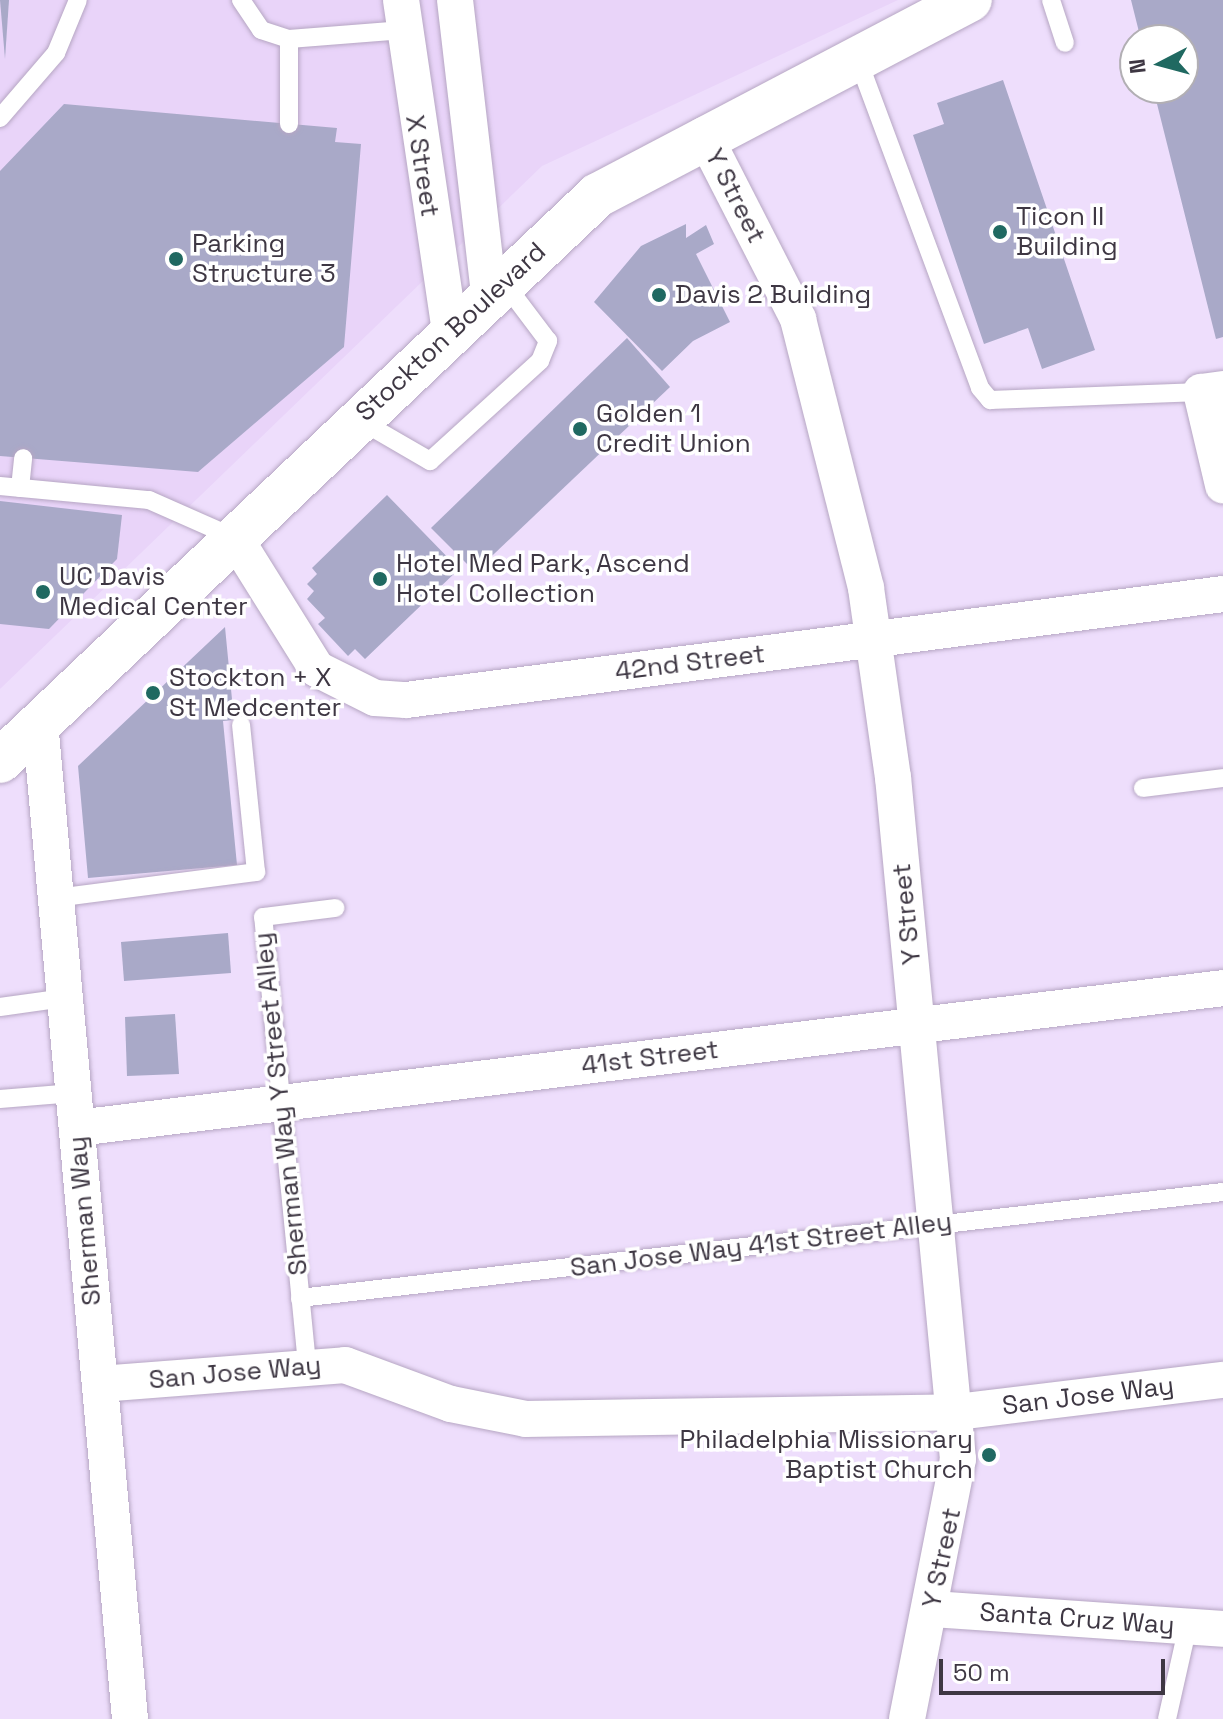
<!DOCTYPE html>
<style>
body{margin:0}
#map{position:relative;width:1223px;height:1719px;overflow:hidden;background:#eedefc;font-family:"Space Grotesk",sans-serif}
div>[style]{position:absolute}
.built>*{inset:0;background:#e9d4f9}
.building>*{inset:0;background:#a9a9c8}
.roads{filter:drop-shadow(0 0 2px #b6a6c3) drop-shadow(0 0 2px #b6a6c3)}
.lane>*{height:18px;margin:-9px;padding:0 9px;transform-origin:9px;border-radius:9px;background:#fff}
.street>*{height:36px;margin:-18px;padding:0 18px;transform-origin:18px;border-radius:18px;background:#fff}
.secondary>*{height:44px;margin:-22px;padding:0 22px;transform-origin:22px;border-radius:22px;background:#fff}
.dots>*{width:22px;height:22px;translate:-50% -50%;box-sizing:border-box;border:4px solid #fff;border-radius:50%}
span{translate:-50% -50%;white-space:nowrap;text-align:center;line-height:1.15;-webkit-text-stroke:7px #fff;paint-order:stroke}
.street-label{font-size:26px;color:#3e3743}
.poi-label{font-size:26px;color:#3e3743}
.left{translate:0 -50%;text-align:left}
.right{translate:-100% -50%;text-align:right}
.north{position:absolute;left:1119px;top:24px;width:80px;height:80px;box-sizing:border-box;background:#fff;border:2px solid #b2afb4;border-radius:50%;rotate:264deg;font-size:22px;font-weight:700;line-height:32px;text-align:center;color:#3e3743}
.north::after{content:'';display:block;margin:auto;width:28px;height:36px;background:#206961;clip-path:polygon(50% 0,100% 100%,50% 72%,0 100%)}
.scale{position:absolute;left:939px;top:1659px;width:226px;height:36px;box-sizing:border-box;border:4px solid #3e3743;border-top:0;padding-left:10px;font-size:24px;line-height:28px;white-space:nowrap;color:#3e3743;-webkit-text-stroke:6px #fff;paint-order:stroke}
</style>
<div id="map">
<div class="built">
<div style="clip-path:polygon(0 0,898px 0,542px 166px,0 689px)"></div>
</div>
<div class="building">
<div style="clip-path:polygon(9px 0,5px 59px,0 0)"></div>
<div style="clip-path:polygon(1131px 0,1223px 0,1223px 337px,1216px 339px,1153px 88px,1183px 88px,1183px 40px,1141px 40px)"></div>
<div style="clip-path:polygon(1003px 80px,1095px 350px,1042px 369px,1028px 328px,984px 344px,913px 135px,944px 124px,937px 103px)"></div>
<div style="clip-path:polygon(64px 104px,337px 128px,335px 142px,361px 144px,344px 347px,198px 472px,0 456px,0 171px)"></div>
<div style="clip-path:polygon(686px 224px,686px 238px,706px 225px,714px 244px,696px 254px,730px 322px,693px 341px,662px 371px,594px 302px,641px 246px)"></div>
<div style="clip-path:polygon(627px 338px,670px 387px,475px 572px,431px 528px)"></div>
<div style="clip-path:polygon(387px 495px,459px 569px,365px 659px,355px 649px,348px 656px,318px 624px,325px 618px,307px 599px,314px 591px,307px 584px,317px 574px,312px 568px)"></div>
<div style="clip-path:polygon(0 501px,122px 515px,117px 559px,49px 629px,0 624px)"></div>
<div style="clip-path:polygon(225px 627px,234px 720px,223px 721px,237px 865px,88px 878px,78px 766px)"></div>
<div style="clip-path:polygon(228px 933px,231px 973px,124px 981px,121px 942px)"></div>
<div style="clip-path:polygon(175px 1014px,179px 1074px,127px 1076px,125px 1017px)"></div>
</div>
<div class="roads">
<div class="lane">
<div style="left:241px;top:0;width:36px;rotate:56deg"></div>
<div style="left:261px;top:30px;width:29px;rotate:18deg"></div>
<div style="left:289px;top:39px;width:115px;rotate:-4.5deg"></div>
<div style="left:1051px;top:0;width:45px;rotate:72deg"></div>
<div style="left:857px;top:57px;width:353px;rotate:69.6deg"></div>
<div style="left:980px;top:388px;width:16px;rotate:50deg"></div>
<div style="left:990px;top:400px;width:211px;rotate:-2.2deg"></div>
<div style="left:0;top:118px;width:86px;rotate:-49.3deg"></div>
<div style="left:56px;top:53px;width:57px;rotate:-67.5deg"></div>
<div style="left:289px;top:124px;width:85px;rotate:-90deg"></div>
<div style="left:361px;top:421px;width:80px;rotate:30.1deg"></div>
<div style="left:430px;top:461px;width:149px;rotate:-42.3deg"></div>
<div style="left:540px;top:361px;width:22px;rotate:-68deg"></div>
<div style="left:548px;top:341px;width:71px;rotate:-127deg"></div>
<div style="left:0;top:486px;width:150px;rotate:5.4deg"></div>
<div style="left:149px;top:500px;width:94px;rotate:23.8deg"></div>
<div style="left:20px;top:488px;width:30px;rotate:-84deg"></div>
<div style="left:1143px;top:788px;width:81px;rotate:-7.1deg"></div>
<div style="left:56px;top:898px;width:202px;rotate:-7.4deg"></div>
<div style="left:256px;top:872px;width:148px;rotate:-95.8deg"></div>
<div style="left:0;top:1007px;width:66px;rotate:-7.9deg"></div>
<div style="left:0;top:1099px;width:74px;rotate:-4.6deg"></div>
<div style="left:300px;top:1298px;width:929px;rotate:-6.55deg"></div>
<div style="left:307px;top:1364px;width:449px;rotate:-95.6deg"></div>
<div style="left:263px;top:917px;width:73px;rotate:-7.1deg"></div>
<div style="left:1167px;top:1719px;width:95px;rotate:-77.3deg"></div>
</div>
<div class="street">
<div style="left:401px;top:0;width:335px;rotate:81.6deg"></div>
<div style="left:455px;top:0;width:295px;rotate:83.4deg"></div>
<div style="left:704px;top:135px;width:207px;rotate:62.9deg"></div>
<div style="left:798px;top:319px;width:277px;rotate:75.8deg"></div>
<div style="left:866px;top:588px;width:191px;rotate:81.9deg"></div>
<div style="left:893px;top:777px;width:685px;rotate:84.56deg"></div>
<div style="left:958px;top:1459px;width:265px;rotate:101.1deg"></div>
<div style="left:1223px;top:389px;width:22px;rotate:172deg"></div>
<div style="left:1201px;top:392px;width:96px;rotate:76.7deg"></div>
<div style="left:235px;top:538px;width:155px;rotate:58deg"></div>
<div style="left:317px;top:669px;width:65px;rotate:26.6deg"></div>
<div style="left:375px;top:698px;width:31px;rotate:4deg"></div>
<div style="left:406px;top:700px;width:824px;rotate:-7.39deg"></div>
<div style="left:40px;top:722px;width:1001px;rotate:84.84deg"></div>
<div style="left:77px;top:1128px;width:1155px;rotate:-6.96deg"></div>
<div style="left:100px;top:1384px;width:246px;rotate:-4.4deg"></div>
<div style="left:345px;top:1365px;width:113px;rotate:20.2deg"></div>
<div style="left:451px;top:1404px;width:76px;rotate:11.3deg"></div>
<div style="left:526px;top:1419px;width:431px;rotate:-0.9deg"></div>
<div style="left:957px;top:1412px;width:268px;rotate:-6.9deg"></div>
<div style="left:932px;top:1609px;width:292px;rotate:3.9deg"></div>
</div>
<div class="secondary">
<div style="left:0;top:761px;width:823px;rotate:-43.43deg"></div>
<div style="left:598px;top:195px;width:420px;rotate:-27.7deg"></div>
</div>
</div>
<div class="dots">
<div style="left:1000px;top:232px;background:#206961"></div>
<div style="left:176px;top:259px;background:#206961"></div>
<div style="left:659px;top:295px;background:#206961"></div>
<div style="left:580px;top:429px;background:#206961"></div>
<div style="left:380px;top:579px;background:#206961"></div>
<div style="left:43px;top:592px;background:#206961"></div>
<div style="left:153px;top:693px;background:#206961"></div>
<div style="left:989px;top:1455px;background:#206961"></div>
</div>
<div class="street-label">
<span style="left:422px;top:166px;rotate:81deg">X Street</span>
<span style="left:735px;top:196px;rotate:63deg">Y Street</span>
<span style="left:451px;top:332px;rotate:-43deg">Stockton Boulevard</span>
<span style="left:690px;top:663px;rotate:-7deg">42nd Street</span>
<span style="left:907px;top:914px;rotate:-96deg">Y Street</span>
<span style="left:650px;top:1058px;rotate:-7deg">41st Street</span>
<span style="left:281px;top:1104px;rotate:-96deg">Sherman Way Y Street Alley</span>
<span style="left:85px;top:1221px;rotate:-95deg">Sherman Way</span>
<span style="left:761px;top:1245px;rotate:-7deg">San Jose Way 41st Street Alley</span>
<span style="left:235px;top:1373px;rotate:-5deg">San Jose Way</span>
<span style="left:1088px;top:1396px;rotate:-7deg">San Jose Way</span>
<span style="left:942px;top:1558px;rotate:-78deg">Y Street</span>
<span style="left:1077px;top:1619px;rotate:4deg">Santa Cruz Way</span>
</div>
<div class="poi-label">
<span class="left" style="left:1016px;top:232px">Ticon II<br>Building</span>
<span class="left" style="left:192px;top:259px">Parking<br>Structure 3</span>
<span class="left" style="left:675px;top:295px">Davis 2 Building</span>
<span class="left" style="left:596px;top:429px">Golden 1<br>Credit Union</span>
<span class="left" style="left:396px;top:579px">Hotel Med Park, Ascend<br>Hotel Collection</span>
<span class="left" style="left:59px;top:592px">UC Davis<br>Medical Center</span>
<span class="left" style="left:169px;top:693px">Stockton + X<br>St Medcenter</span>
<span class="right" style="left:973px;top:1455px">Philadelphia Missionary<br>Baptist Church</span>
</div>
<div class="north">N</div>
<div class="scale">50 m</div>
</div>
